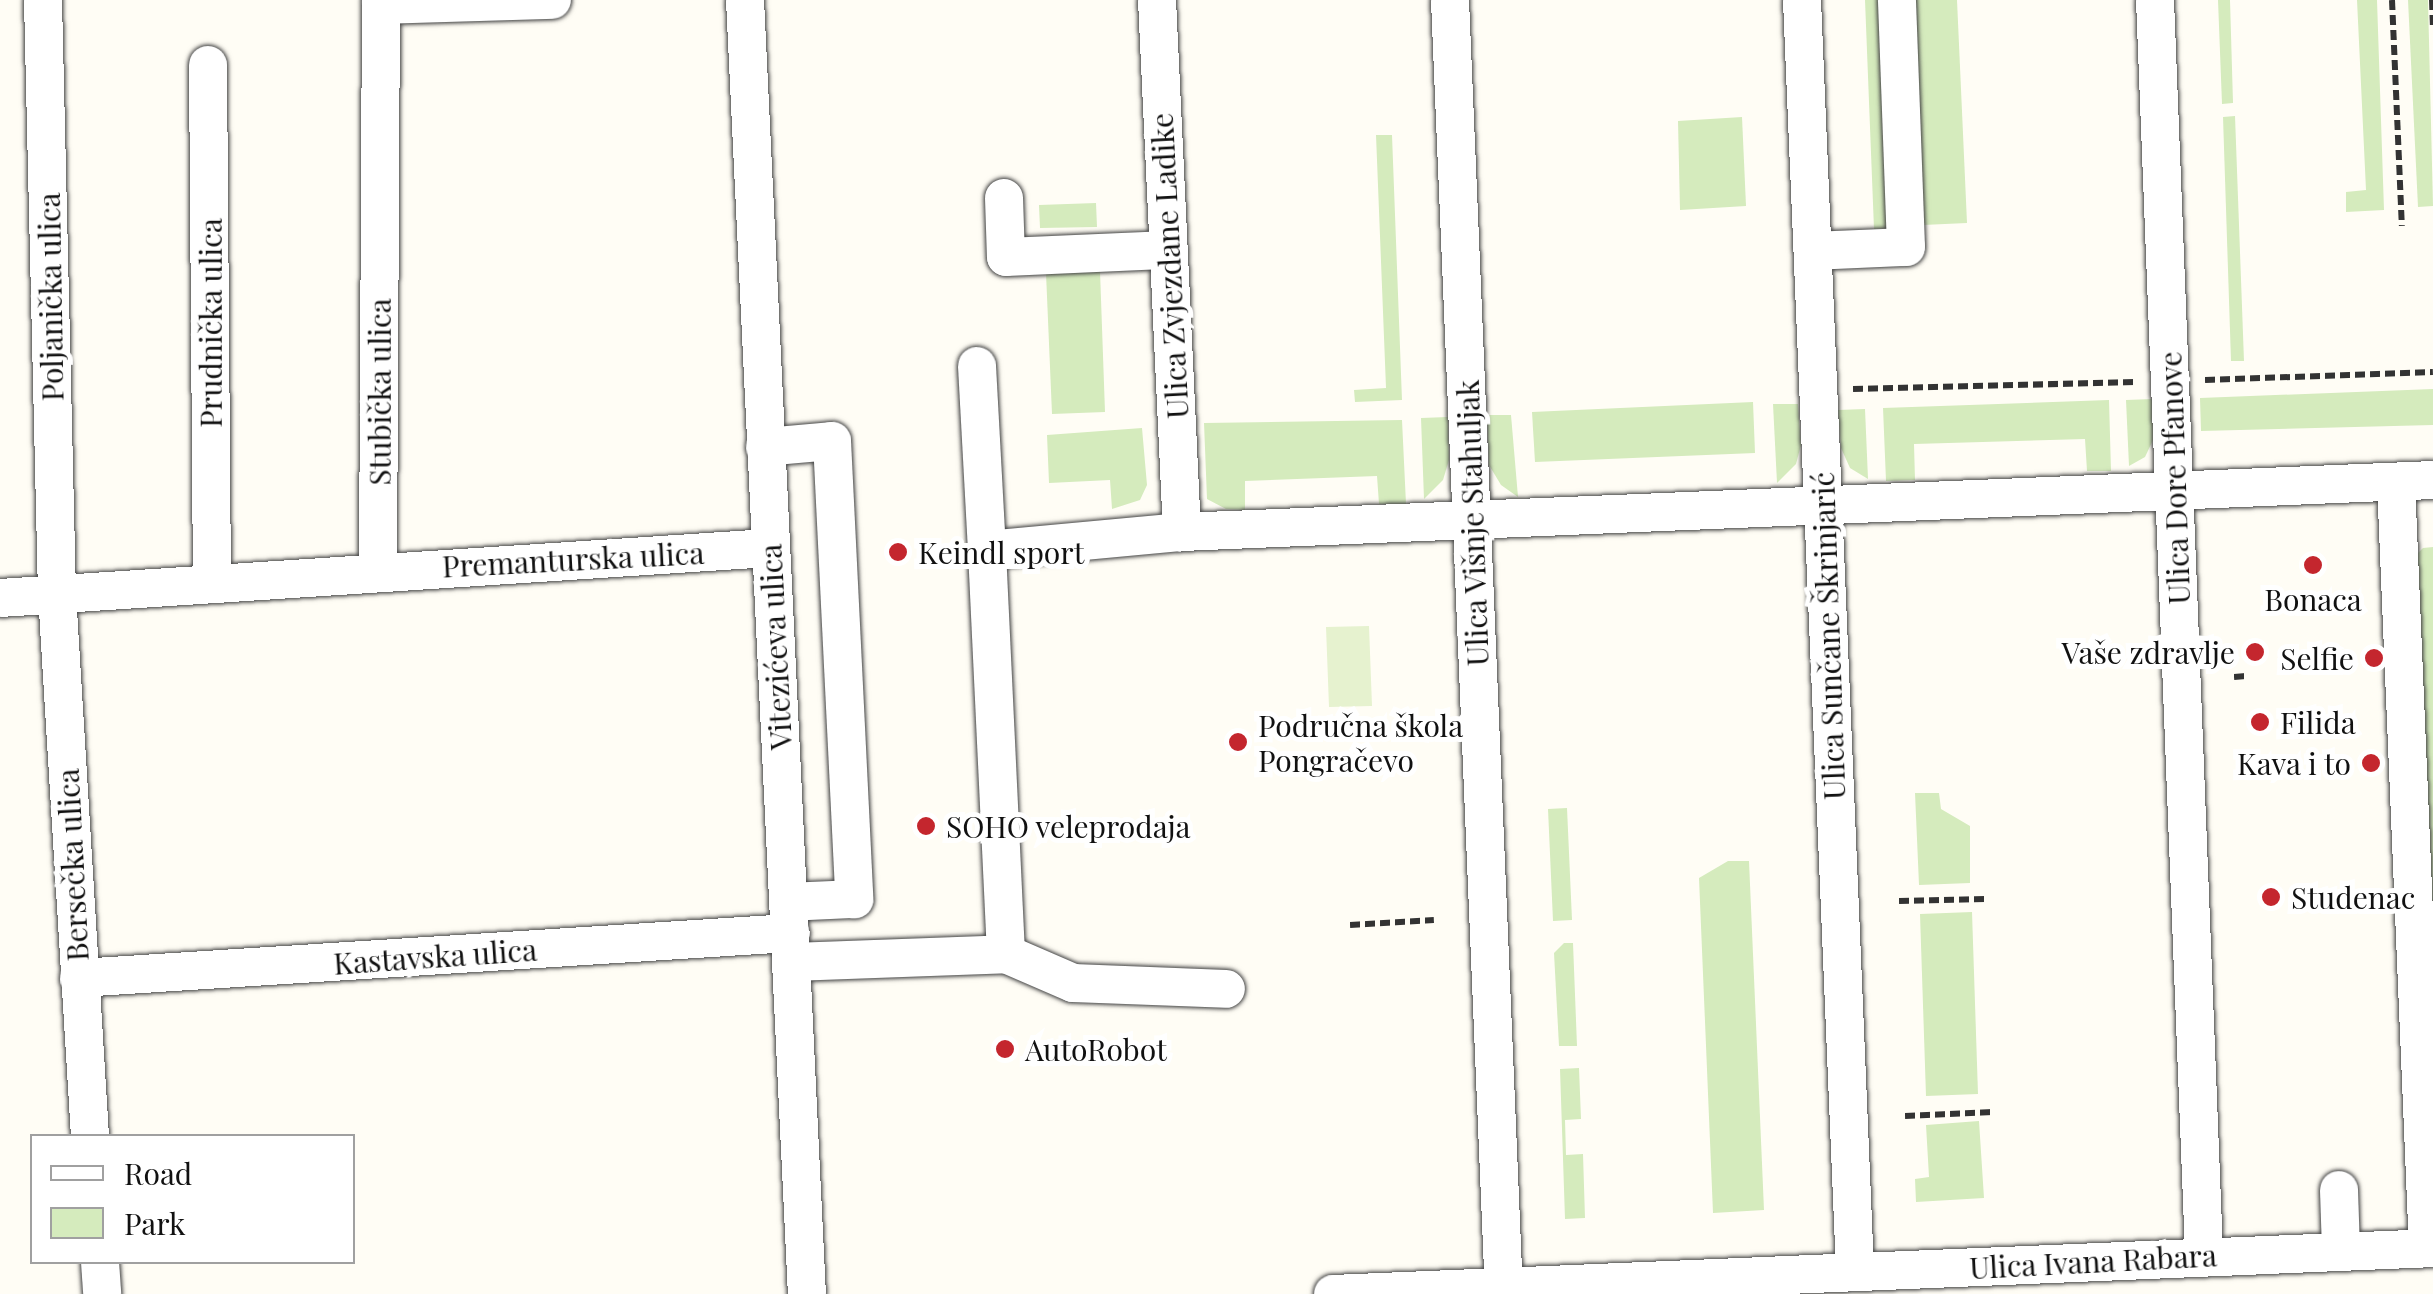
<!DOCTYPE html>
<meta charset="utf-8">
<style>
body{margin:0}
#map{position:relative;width:2433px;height:1294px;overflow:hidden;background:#fffdf5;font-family:"Playfair Display",serif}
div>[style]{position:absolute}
.green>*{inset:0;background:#d5ebbd}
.pitch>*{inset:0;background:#e6f2cf}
.path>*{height:6px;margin-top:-3px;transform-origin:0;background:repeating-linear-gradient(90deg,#333 0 10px,transparent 0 15px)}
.roads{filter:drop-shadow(0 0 2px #444) drop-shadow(0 0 2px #444)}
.minor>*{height:38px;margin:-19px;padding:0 19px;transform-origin:19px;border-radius:19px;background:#fff}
.dots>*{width:28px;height:28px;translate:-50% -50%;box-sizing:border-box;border:5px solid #fff;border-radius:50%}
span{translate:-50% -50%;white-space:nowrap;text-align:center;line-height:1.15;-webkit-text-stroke:10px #fff;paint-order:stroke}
.street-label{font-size:30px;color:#111}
.poi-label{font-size:30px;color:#111}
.left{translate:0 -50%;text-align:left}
.right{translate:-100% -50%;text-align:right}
.legend{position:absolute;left:30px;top:1134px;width:325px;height:130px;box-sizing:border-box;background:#fff;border:2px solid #a0a0a0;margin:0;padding:12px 18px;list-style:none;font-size:30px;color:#111}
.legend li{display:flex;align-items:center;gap:20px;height:50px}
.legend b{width:50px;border:2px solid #a0a0a0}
</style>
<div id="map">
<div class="green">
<div style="clip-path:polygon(1865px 0,1885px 0,1894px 228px,1874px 229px)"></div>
<div style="clip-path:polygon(1914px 0,1957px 0,1967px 223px,1923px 225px)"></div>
<div style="clip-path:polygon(2218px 0,2230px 0,2233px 103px,2222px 104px)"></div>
<div style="clip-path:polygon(2357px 0,2377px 0,2384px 210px,2346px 212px,2346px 192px,2366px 190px)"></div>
<div style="clip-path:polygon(2408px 0,2428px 0,2433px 206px,2418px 207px)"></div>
<div style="clip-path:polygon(2235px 116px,2244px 361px,2231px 361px,2223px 117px)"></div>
<div style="clip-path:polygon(1742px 117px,1746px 206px,1680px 210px,1678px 121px)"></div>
<div style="clip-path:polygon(1376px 135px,1392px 135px,1402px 400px,1355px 402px,1354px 390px,1386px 388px)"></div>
<div style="clip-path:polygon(1096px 203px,1097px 227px,1040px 228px,1039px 205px)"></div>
<div style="clip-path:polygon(1100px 271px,1105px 412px,1052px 414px,1046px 273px)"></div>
<div style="clip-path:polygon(2433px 389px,2433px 425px,2201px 431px,2200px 398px)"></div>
<div style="clip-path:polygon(2153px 399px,2153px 440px,2145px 457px,2129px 466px,2126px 400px)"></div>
<div style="clip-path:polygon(2109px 400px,2111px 471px,2087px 471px,2085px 439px,1914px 444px,1915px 480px,1886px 481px,1883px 408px)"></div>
<div style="clip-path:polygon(1753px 402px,1755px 453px,1535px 462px,1532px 412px)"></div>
<div style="clip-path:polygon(1773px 404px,1798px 404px,1801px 445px,1796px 464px,1777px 483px)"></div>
<div style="clip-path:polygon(1865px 409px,1868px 479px,1850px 468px,1841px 448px,1838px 410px)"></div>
<div style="clip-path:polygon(1487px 415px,1511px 415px,1518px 497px,1501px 485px,1489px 465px)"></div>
<div style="clip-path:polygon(1448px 417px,1449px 460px,1443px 480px,1424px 499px,1421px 418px)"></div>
<div style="clip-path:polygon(1402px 420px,1406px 504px,1379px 504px,1377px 476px,1245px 481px,1245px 510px,1226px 509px,1207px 499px,1204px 423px)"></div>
<div style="clip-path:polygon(1142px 428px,1147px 485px,1140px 500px,1112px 509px,1110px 480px,1049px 483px,1047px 435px)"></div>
<div style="clip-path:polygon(2433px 547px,2433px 950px,2415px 556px,2423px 548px)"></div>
<div style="clip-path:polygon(1915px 793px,1939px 793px,1941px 809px,1970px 826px,1970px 883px,1919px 885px)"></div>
<div style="clip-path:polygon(1567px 808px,1572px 920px,1553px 921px,1548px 809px)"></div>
<div style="clip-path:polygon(1728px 861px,1749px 861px,1764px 1210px,1713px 1213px,1699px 878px)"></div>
<div style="clip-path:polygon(1972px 912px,1978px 1094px,1926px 1096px,1920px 914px)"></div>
<div style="clip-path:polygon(1564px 943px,1573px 943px,1577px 1046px,1559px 1046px,1554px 953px)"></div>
<div style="clip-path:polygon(1579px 1068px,1581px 1119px,1565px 1120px,1566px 1155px,1583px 1154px,1585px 1218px,1565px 1219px,1560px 1069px)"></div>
<div style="clip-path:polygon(1979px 1121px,1984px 1198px,1916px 1202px,1915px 1179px,1929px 1177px,1926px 1125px)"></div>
</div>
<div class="pitch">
<div style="clip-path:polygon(1369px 626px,1372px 706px,1329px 707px,1326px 627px)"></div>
</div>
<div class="path">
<div style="left:2392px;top:0;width:226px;rotate:87.5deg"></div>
<div style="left:2432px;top:0;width:25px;rotate:88deg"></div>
<div style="left:2205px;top:380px;width:228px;rotate:-2deg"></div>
<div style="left:1853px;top:389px;width:282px;rotate:-1.4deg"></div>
<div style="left:2234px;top:677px;width:12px;rotate:-5deg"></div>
<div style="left:1899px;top:901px;width:86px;rotate:-1.3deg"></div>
<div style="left:1350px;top:925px;width:84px;rotate:-3.4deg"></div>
<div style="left:1905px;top:1116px;width:88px;rotate:-2.6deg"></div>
</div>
<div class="roads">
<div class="minor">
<div style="left:43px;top:0;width:594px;rotate:88.65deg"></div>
<div style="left:57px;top:594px;width:543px;rotate:86.52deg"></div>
<div style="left:745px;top:0;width:1295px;rotate:87.26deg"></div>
<div style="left:1157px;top:0;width:533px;rotate:87.31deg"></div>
<div style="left:1450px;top:0;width:1295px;rotate:87.61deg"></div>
<div style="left:1802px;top:0;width:1272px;rotate:87.61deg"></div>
<div style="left:2155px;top:0;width:1256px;rotate:87.76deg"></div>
<div style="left:381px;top:5px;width:171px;rotate:-1.7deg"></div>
<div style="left:208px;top:65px;width:517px;rotate:89.56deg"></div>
<div style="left:1004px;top:198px;width:59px;rotate:88.1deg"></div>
<div style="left:1006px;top:257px;width:163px;rotate:-2.5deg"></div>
<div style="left:1813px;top:251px;width:93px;rotate:-2.5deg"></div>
<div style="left:1906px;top:247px;width:247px;rotate:-92.1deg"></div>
<div style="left:977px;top:366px;width:184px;rotate:86.9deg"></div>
<div style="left:765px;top:447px;width:67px;rotate:-5.1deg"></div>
<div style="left:832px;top:441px;width:459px;rotate:87.2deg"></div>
<div style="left:854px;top:899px;width:65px;rotate:177.4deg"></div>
<div style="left:2396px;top:482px;width:767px;rotate:87.61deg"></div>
<div style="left:378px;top:571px;width:571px;rotate:-89.7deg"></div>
<div style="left:0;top:598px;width:771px;rotate:-3.72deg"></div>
<div style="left:1006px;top:954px;width:73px;rotate:23.4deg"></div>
<div style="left:1073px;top:983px;width:153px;rotate:2.2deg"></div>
<div style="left:792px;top:962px;width:214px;rotate:-2.1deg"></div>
<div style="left:1006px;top:954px;width:404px;rotate:-92.7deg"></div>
<div style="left:987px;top:550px;width:196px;rotate:-5.3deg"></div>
<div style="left:1182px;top:532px;width:1252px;rotate:-2.38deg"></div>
<div style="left:79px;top:978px;width:713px;rotate:-3.62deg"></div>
<div style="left:2339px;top:1190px;width:60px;rotate:88.1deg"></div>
<div style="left:100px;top:1262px;width:32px;rotate:86deg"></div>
<div style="left:1333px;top:1294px;width:1101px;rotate:-2.39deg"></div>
</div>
</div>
<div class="dots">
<div style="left:898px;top:552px;background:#c4262e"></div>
<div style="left:2313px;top:565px;background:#c4262e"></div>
<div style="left:2255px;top:652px;background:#c4262e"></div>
<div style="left:2374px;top:658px;background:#c4262e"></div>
<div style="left:2260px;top:722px;background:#c4262e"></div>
<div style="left:1238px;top:742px;background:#c4262e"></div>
<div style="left:2371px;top:763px;background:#c4262e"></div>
<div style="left:926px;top:826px;background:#c4262e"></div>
<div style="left:2271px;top:897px;background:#c4262e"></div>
<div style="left:1005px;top:1049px;background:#c4262e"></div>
</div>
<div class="street-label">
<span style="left:1169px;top:266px;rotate:-93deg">Ulica Zvjezdane Ladike</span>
<span style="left:50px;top:297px;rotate:-91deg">Poljanička ulica</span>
<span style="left:210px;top:323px;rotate:-90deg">Prudnička ulica</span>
<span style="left:379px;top:392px;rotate:-90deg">Stubička ulica</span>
<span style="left:2174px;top:478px;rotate:-92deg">Ulica Dore Pfanove</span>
<span style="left:1472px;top:523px;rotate:-92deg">Ulica Višnje Stahuljak</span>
<span style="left:573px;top:559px;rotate:-3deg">Premanturska ulica</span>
<span style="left:1828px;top:636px;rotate:-92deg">Ulica Sunčane Škrinjarić</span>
<span style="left:775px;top:647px;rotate:-93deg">Vitezićeva ulica</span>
<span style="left:72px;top:865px;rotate:-93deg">Bersečka ulica</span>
<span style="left:435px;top:956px;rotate:-4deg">Kastavska ulica</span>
<span style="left:2093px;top:1261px;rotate:-3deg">Ulica Ivana Rabara</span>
</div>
<div class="poi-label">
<span class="left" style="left:918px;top:552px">Keindl sport</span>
<span style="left:2313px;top:599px">Bonaca</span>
<span class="right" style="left:2235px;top:652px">Vaše zdravlje</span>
<span class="right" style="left:2354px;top:658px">Selfie</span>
<span class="left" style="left:2280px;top:722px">Filida</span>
<span class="left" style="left:1258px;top:742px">Područna škola<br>Pongračevo</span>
<span class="right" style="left:2351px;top:763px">Kava i to</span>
<span class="left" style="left:946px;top:826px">SOHO veleprodaja</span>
<span class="left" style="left:2291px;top:897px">Studenac</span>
<span class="left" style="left:1025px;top:1049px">AutoRobot</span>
</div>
<ul class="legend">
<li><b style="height:12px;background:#fff"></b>Road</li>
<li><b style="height:28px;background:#d5ebbd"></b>Park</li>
</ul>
</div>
